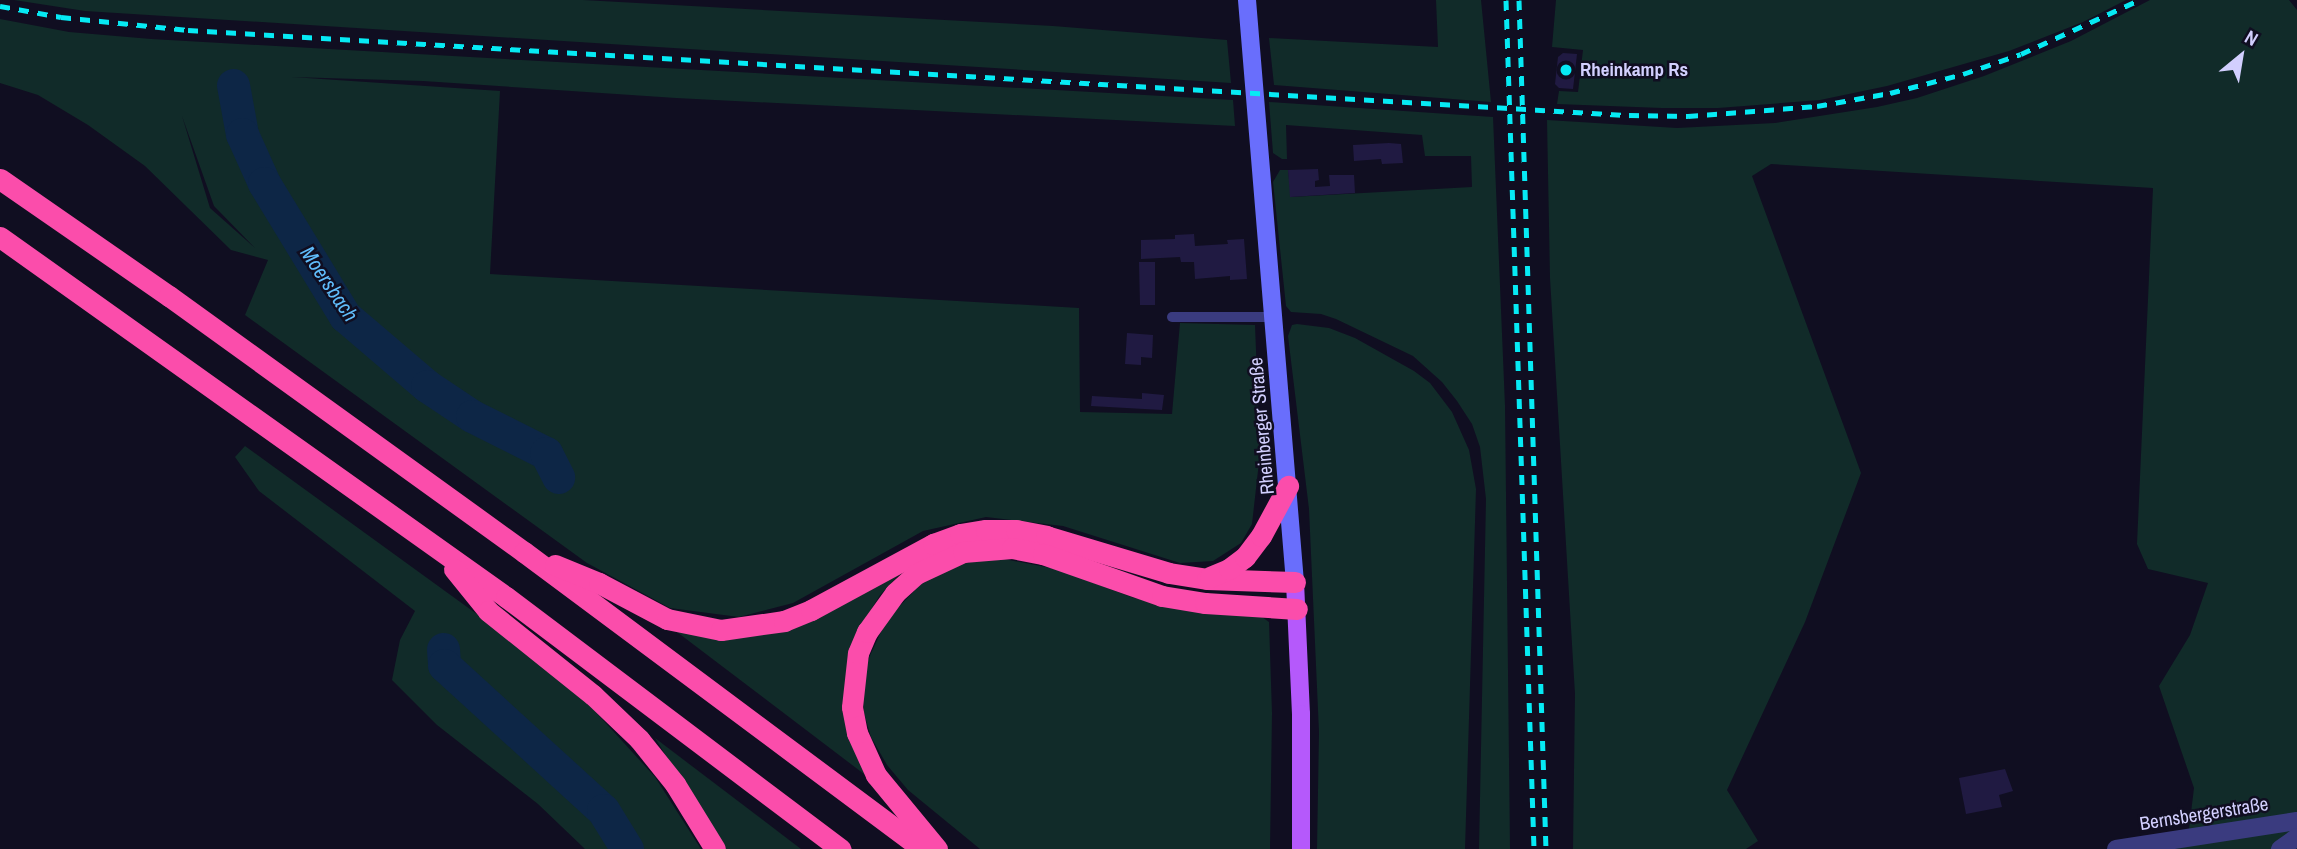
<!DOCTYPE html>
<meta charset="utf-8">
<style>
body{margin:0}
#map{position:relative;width:2297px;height:849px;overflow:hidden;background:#100e21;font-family:"Archivo Narrow",sans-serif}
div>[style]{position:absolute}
.green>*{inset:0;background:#112b29}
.river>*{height:33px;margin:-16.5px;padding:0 16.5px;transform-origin:16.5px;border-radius:16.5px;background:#0d2646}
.building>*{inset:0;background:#201a42}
.lane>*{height:10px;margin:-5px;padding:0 5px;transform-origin:5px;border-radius:5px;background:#3a3b7f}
.street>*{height:18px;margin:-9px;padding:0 9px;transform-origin:9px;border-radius:9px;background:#3a3b7f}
.secondary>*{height:18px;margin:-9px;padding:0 9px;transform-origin:9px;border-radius:9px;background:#696efc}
.primary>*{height:18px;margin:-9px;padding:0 9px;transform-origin:9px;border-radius:9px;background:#b559fb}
.highway>*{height:21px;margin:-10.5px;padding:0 10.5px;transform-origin:10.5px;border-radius:10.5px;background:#fb4dab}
.rail>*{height:5px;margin-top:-2.5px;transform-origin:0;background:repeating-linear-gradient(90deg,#06eaf4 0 10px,transparent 0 19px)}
.dots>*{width:19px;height:19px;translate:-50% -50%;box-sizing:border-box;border:4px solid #100e21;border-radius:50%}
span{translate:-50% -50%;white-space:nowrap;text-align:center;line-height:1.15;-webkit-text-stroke:5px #100e21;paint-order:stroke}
.poi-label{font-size:19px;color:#d2cffe;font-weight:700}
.left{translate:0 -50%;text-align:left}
.street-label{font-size:19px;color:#d2cffe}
.water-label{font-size:21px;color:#60bdfb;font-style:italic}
.north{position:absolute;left:2206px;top:21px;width:70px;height:70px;-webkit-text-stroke:5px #100e21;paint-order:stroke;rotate:30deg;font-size:19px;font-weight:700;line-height:28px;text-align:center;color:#d2cffe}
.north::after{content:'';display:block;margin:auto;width:24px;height:32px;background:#d2cffe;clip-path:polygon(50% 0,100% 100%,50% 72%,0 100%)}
</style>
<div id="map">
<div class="green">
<div style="clip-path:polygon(14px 0,583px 0,1053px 26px,1227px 40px,1231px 83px,85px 11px)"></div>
<div style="clip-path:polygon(1436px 0,1481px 0,1491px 102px,1274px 85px,1269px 38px,1438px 47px)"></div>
<div style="clip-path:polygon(1556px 0,2126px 0,2083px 22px,2009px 51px,1887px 86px,1820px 100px,1718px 108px,1662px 108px,1557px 104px,1559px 91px,1578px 92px,1583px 50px,1552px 47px)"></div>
<div style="clip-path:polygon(2150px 0,2289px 0,2297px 10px,2297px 849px,2161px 849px,2188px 837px,2194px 788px,2159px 686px,2190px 635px,2208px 583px,2148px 569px,2137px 544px,2153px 188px,1771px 164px,1752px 176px,1861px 473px,1805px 622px,1727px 790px,1758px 841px,1746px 849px,1573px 849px,1575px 694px,1550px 278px,1547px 120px,1677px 128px,1775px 123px,1877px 107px,1917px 98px,1984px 76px,2071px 41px)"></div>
<div style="clip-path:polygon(evenodd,0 19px,69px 32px,151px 39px,1233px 100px,1235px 126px,676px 98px,423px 81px,292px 77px,500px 91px,490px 274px,1079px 308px,1080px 412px,1172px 414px,1180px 323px,1255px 325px,1260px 453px,1252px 524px,1241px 543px,1213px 561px,1180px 563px,1063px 526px,986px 517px,923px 531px,793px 603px,739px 617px,670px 608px,587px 563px,245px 315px,268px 260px,231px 250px,145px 166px,88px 125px,38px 95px,0 83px,0 19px,182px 116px,214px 206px,255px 248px,210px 208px,182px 116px)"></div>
<div style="clip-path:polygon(1269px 102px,1493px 117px,1505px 406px,1510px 849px,1479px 849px,1486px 499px,1480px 447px,1472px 424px,1457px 401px,1442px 382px,1413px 356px,1336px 319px,1321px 314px,1291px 312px,1286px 306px,1273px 182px,1280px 170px,1288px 170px,1291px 197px,1472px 187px,1471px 156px,1425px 156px,1422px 135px,1286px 125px,1287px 159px,1282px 159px,1273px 153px)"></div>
<div style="clip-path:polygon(1297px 324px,1329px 328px,1355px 338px,1414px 371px,1430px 383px,1452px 412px,1469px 450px,1476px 489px,1465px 849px,1317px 849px,1319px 732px,1309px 509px,1288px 336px,1292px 325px)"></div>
<div style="clip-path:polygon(245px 446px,485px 620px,582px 697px,655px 777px,701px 849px,585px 849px,538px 804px,437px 725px,392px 680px,400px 640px,415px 611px,259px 491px,235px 457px)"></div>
<div style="clip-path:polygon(915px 558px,880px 595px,861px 626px,864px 774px,673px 629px,734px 634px)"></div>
<div style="clip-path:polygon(999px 558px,1056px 569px,1134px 598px,1262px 617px,1269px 622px,1272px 713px,1270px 849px,980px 849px,908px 790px,887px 765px,871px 737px,864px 713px,862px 687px,867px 662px,887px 619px,923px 582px,942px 570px,969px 562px)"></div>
<div style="clip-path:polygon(655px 738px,801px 849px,724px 849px)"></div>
</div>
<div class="river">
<div style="left:233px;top:85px;width:50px;rotate:79.6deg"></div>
<div style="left:242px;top:134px;width:54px;rotate:65.8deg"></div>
<div style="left:264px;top:183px;width:156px;rotate:58.7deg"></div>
<div style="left:345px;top:316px;width:108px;rotate:40.5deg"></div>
<div style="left:427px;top:386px;width:54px;rotate:33.7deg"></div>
<div style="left:472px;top:416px;width:83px;rotate:26.6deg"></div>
<div style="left:546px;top:453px;width:27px;rotate:63deg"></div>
<div style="left:443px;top:649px;width:16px;rotate:86deg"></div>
<div style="left:444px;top:665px;width:215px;rotate:42.4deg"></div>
<div style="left:603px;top:810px;width:46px;rotate:58.4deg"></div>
</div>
<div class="building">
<div style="clip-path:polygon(1563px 53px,1577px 54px,1573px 89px,1559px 88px,1555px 84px,1558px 57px)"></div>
<div style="clip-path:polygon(1389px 143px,1401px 144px,1403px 163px,1382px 164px,1381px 159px,1354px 161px,1353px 145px)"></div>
<div style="clip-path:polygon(1318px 169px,1319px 180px,1315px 181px,1315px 187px,1330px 186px,1329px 175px,1354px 175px,1355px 193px,1290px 197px,1288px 170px)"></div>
<div style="clip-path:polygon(1194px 234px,1195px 246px,1228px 244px,1227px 240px,1244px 239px,1247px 279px,1230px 280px,1230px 276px,1195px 279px,1194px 262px,1181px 262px,1180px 257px,1141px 259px,1141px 240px,1175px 239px,1175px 235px)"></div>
<div style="clip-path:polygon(1139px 262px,1155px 262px,1155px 305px,1140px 305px)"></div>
<div style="clip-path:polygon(1127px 333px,1153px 335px,1152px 358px,1141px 357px,1141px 365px,1125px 364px)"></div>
<div style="clip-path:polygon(1142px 393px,1164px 395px,1162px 410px,1091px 406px,1092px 396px,1142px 399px)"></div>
<div style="clip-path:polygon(2005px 769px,2013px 791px,1999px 795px,2002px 807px,1966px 814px,1959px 778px)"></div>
</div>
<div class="lane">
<div style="left:1172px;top:317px;width:102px"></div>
</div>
<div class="street">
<div style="left:2116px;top:849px;width:183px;rotate:-8.8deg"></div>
<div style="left:2280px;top:849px;width:21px;rotate:-35deg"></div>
</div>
<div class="secondary">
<div style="left:1247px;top:0;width:584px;rotate:85.29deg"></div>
</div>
<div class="primary">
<div style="left:1295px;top:582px;width:132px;rotate:87.4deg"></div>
<div style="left:1301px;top:714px;width:135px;rotate:90deg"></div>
</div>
<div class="highway">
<div style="left:0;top:179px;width:206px;rotate:34.7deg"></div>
<div style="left:169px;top:296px;width:438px;rotate:35.8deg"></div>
<div style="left:524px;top:552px;width:497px;rotate:36.7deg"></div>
<div style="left:0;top:237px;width:621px;rotate:35.43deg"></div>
<div style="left:506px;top:597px;width:419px;rotate:37deg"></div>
<div style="left:555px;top:565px;width:48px;rotate:22.2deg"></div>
<div style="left:599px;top:583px;width:77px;rotate:27.9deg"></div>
<div style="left:667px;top:619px;width:55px;rotate:11.5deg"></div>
<div style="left:721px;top:630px;width:64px;rotate:-8.1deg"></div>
<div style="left:784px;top:621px;width:29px;rotate:-22deg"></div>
<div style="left:811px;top:610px;width:139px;rotate:-28.4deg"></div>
<div style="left:933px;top:544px;width:29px;rotate:-20deg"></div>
<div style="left:960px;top:534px;width:26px;rotate:-9deg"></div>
<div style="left:986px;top:530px;width:30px"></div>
<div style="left:1016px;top:530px;width:31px;rotate:11deg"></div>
<div style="left:1046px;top:536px;width:128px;rotate:16.7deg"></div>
<div style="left:1169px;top:573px;width:38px;rotate:9deg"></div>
<div style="left:1207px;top:579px;width:88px;rotate:2deg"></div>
<div style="left:454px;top:569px;width:54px;rotate:51deg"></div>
<div style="left:488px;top:611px;width:134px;rotate:38.7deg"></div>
<div style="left:593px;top:695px;width:64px;rotate:43.7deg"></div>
<div style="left:639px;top:739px;width:58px;rotate:51.3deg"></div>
<div style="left:675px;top:784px;width:76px;rotate:58.4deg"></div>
<div style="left:1210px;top:577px;width:21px;rotate:-23deg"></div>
<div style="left:1229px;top:569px;width:20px;rotate:-37deg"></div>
<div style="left:1245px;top:557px;width:26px;rotate:-53deg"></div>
<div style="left:1261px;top:536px;width:57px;rotate:-61.6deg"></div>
<div style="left:937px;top:849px;width:96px;rotate:-129.5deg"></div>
<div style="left:876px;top:775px;width:46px;rotate:-114.3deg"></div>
<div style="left:857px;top:733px;width:26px;rotate:-101deg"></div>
<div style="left:852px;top:707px;width:54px;rotate:-83.7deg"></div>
<div style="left:858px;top:653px;width:23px;rotate:-67deg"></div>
<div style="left:867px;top:632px;width:48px;rotate:-54.3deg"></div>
<div style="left:895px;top:593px;width:28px;rotate:-42deg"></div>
<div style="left:916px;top:574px;width:52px;rotate:-25.1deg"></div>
<div style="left:963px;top:552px;width:49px;rotate:-4.7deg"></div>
<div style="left:1012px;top:548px;width:32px;rotate:11deg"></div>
<div style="left:1043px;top:554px;width:126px;rotate:19.4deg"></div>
<div style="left:1162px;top:596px;width:44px;rotate:9.2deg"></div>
<div style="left:1205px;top:603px;width:92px;rotate:3.7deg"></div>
</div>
<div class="rail">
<div style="left:1506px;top:0;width:849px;rotate:88.11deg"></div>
<div style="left:1519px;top:0;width:849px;rotate:88.18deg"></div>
<div style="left:0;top:6px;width:62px;rotate:10.2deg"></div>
<div style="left:61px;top:17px;width:128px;rotate:5.8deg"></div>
<div style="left:188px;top:30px;width:1444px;rotate:3.38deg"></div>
<div style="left:1629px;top:115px;width:59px;rotate:1deg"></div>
<div style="left:1688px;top:116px;width:129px;rotate:-4.4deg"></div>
<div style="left:1817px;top:106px;width:74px;rotate:-10.1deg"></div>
<div style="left:1890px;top:93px;width:75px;rotate:-14.6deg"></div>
<div style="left:1963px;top:74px;width:61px;rotate:-19deg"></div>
<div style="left:2021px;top:54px;width:130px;rotate:-24.6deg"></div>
</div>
<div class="dots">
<div style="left:1566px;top:70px;background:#06eaf4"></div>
</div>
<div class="poi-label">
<span class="left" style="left:1580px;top:70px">Rheinkamp Rs</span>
</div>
<div class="street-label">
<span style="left:1262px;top:426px;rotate:-95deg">Rheinberger Straße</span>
<span style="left:2204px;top:814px;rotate:-9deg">Bernsbergerstraße</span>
</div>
<div class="water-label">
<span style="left:329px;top:284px;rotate:56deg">Moersbach</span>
</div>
<div class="north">N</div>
</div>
